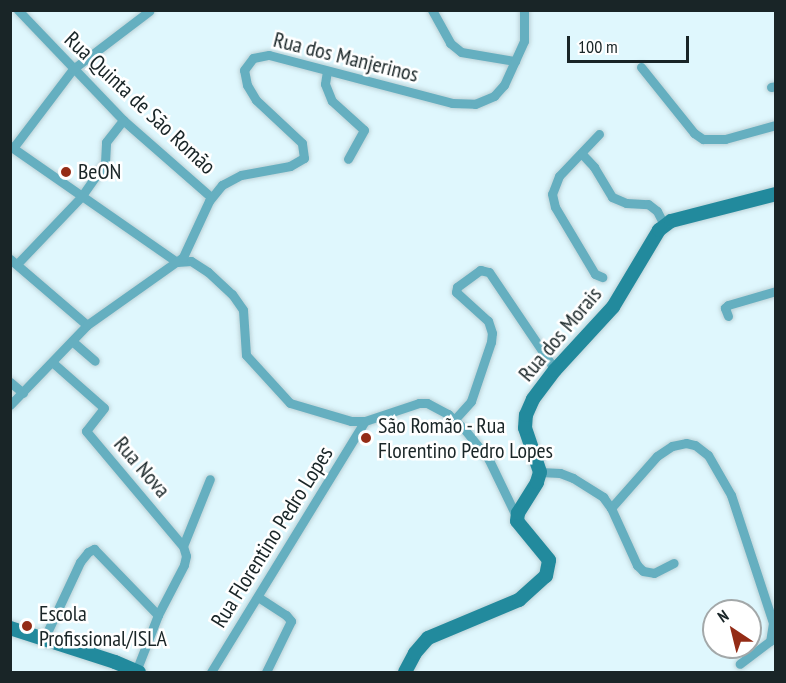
<!DOCTYPE html>
<meta charset="utf-8">
<style>
body{margin:0}
#map{position:relative;width:786px;height:683px;overflow:hidden;background:#dff7fd;font-family:"PT Sans Narrow",sans-serif}
div>[style]{position:absolute}
.roads{filter:drop-shadow(0 0 2px #bbd1d6) drop-shadow(0 0 2px #bbd1d6)}
.street>*{height:9px;margin:-4.5px;padding:0 4.5px;transform-origin:4.5px;border-radius:4.5px;background:#65afc0}
.secondary>*{height:14px;margin:-7px;padding:0 7px;transform-origin:7px;border-radius:7px;background:#228a9d}
.dots>*{width:16px;height:16px;translate:-50% -50%;box-sizing:border-box;border:3px solid #fff;border-radius:50%}
span{translate:-50% -50%;white-space:nowrap;text-align:center;line-height:1.15;-webkit-text-stroke:5px #fff;paint-order:stroke}
.street-label{font-size:22px;color:#192527}
.poi-label{font-size:22px;color:#192527}
.left{translate:0 -50%;text-align:left}
.frame{position:absolute;inset:0;border:12px solid #192527;pointer-events:none}
.north{position:absolute;left:702px;top:599px;width:60px;height:60px;box-sizing:border-box;background:#fff;border:2px solid #a3a8a9;border-radius:50%;rotate:325deg;font-size:16px;font-weight:700;line-height:24px;text-align:center;color:#192527}
.north::after{content:'';display:block;margin:auto;width:21px;height:27px;background:#942c16;clip-path:polygon(50% 0,100% 100%,50% 72%,0 100%)}
.scale{position:absolute;left:567px;top:36px;width:122px;height:27px;box-sizing:border-box;border:3px solid #192527;border-top:0;padding-left:8px;font-size:18px;line-height:21px;white-space:nowrap;color:#192527;-webkit-text-stroke:4px #fff;paint-order:stroke}
</style>
<div id="map">
<div class="roads">
<div class="street">
<div style="left:18px;top:10px;width:152px;rotate:46.3deg"></div>
<div style="left:123px;top:120px;width:117px;rotate:41.2deg"></div>
<div style="left:432px;top:10px;width:38px;rotate:61deg"></div>
<div style="left:450px;top:43px;width:14px;rotate:39deg"></div>
<div style="left:461px;top:52px;width:55px;rotate:9.5deg"></div>
<div style="left:641px;top:67px;width:85px;rotate:51.2deg"></div>
<div style="left:694px;top:133px;width:11px;rotate:34deg"></div>
<div style="left:703px;top:139px;width:22px"></div>
<div style="left:725px;top:139px;width:53px;rotate:-15.4deg"></div>
<div style="left:327px;top:71px;width:13px;rotate:99deg"></div>
<div style="left:325px;top:84px;width:18px;rotate:68deg"></div>
<div style="left:332px;top:101px;width:43px;rotate:42.2deg"></div>
<div style="left:364px;top:130px;width:33px;rotate:119deg"></div>
<div style="left:771px;top:87px;width:5px;rotate:-11deg"></div>
<div style="left:599px;top:134px;width:58px;rotate:133.6deg"></div>
<div style="left:559px;top:176px;width:19px;rotate:111deg"></div>
<div style="left:552px;top:194px;width:13px;rotate:77deg"></div>
<div style="left:555px;top:207px;width:78px;rotate:59.2deg"></div>
<div style="left:595px;top:274px;width:8px;rotate:23deg"></div>
<div style="left:10px;top:146px;width:203px;rotate:34.8deg"></div>
<div style="left:177px;top:262px;width:14px;rotate:-4deg"></div>
<div style="left:191px;top:261px;width:20px;rotate:33deg"></div>
<div style="left:208px;top:272px;width:33px;rotate:43deg"></div>
<div style="left:232px;top:294px;width:19px;rotate:55deg"></div>
<div style="left:243px;top:310px;width:45px;rotate:86.2deg"></div>
<div style="left:246px;top:355px;width:65px;rotate:47.5deg"></div>
<div style="left:290px;top:403px;width:64px;rotate:16.4deg"></div>
<div style="left:351px;top:421px;width:14px"></div>
<div style="left:365px;top:421px;width:57px;rotate:-18.4deg"></div>
<div style="left:419px;top:403px;width:8px"></div>
<div style="left:427px;top:403px;width:24px;rotate:28deg"></div>
<div style="left:448px;top:414px;width:23px;rotate:43deg"></div>
<div style="left:465px;top:430px;width:38px;rotate:51deg"></div>
<div style="left:489px;top:460px;width:64px;rotate:64.2deg"></div>
<div style="left:13px;top:148px;width:99px;rotate:-52.8deg"></div>
<div style="left:73px;top:69px;width:96px;rotate:-37.3deg"></div>
<div style="left:582px;top:154px;width:18px;rotate:47deg"></div>
<div style="left:594px;top:167px;width:35px;rotate:59deg"></div>
<div style="left:612px;top:197px;width:15px;rotate:23deg"></div>
<div style="left:626px;top:203px;width:22px;rotate:3deg"></div>
<div style="left:648px;top:204px;width:11px;rotate:38deg"></div>
<div style="left:657px;top:211px;width:16px;rotate:63deg"></div>
<div style="left:10px;top:259px;width:101px;rotate:40.6deg"></div>
<div style="left:17px;top:264px;width:93px;rotate:-46.3deg"></div>
<div style="left:81px;top:197px;width:42px;rotate:-54.8deg"></div>
<div style="left:105px;top:163px;width:21px;rotate:-87deg"></div>
<div style="left:106px;top:142px;width:28px;rotate:-52deg"></div>
<div style="left:728px;top:316px;width:9px;rotate:-111deg"></div>
<div style="left:725px;top:308px;width:4px;rotate:-45deg"></div>
<div style="left:728px;top:305px;width:50px;rotate:-16.3deg"></div>
<div style="left:72px;top:341px;width:30px;rotate:41deg"></div>
<div style="left:52px;top:362px;width:69px;rotate:41.5deg"></div>
<div style="left:104px;top:408px;width:29px;rotate:128deg"></div>
<div style="left:86px;top:431px;width:150px;rotate:49.9deg"></div>
<div style="left:183px;top:546px;width:10px;rotate:73deg"></div>
<div style="left:186px;top:556px;width:9px;rotate:103deg"></div>
<div style="left:184px;top:565px;width:56px;rotate:117.5deg"></div>
<div style="left:10px;top:382px;width:17px;rotate:40deg"></div>
<div style="left:10px;top:405px;width:111px;rotate:-46.1deg"></div>
<div style="left:87px;top:325px;width:118px;rotate:-35.3deg"></div>
<div style="left:183px;top:257px;width:62px;rotate:-65.1deg"></div>
<div style="left:209px;top:201px;width:21px;rotate:-51deg"></div>
<div style="left:222px;top:185px;width:21px;rotate:-28deg"></div>
<div style="left:241px;top:175px;width:50px;rotate:-10.4deg"></div>
<div style="left:290px;top:166px;width:16px;rotate:-30deg"></div>
<div style="left:304px;top:158px;width:15px;rotate:-98deg"></div>
<div style="left:302px;top:143px;width:63px;rotate:-136.9deg"></div>
<div style="left:256px;top:100px;width:17px;rotate:-121deg"></div>
<div style="left:247px;top:85px;width:15px;rotate:-101deg"></div>
<div style="left:244px;top:70px;width:15px;rotate:-53deg"></div>
<div style="left:253px;top:58px;width:16px;rotate:-11deg"></div>
<div style="left:269px;top:55px;width:189px;rotate:14.7deg"></div>
<div style="left:452px;top:103px;width:23px;rotate:2deg"></div>
<div style="left:475px;top:104px;width:21px;rotate:-23deg"></div>
<div style="left:494px;top:96px;width:15px;rotate:-48deg"></div>
<div style="left:504px;top:85px;width:48px;rotate:-65.6deg"></div>
<div style="left:524px;top:41px;width:31px;rotate:-90deg"></div>
<div style="left:455px;top:419px;width:24px;rotate:-48deg"></div>
<div style="left:471px;top:401px;width:62px;rotate:-71.3deg"></div>
<div style="left:491px;top:342px;width:9px;rotate:-84deg"></div>
<div style="left:492px;top:333px;width:13px;rotate:-108deg"></div>
<div style="left:488px;top:321px;width:43px;rotate:-137.8deg"></div>
<div style="left:456px;top:292px;width:5px;rotate:-79deg"></div>
<div style="left:457px;top:287px;width:29px;rotate:-36deg"></div>
<div style="left:480px;top:270px;width:9px;rotate:13deg"></div>
<div style="left:489px;top:272px;width:118px;rotate:56deg"></div>
<div style="left:540px;top:472px;width:20px;rotate:3deg"></div>
<div style="left:560px;top:473px;width:14px;rotate:21deg"></div>
<div style="left:573px;top:478px;width:36px;rotate:32deg"></div>
<div style="left:603px;top:497px;width:14px;rotate:54deg"></div>
<div style="left:611px;top:508px;width:69px;rotate:-48.5deg"></div>
<div style="left:657px;top:456px;width:18px;rotate:-34deg"></div>
<div style="left:672px;top:446px;width:14px;rotate:-12deg"></div>
<div style="left:686px;top:443px;width:9px;rotate:13deg"></div>
<div style="left:695px;top:445px;width:16px;rotate:38deg"></div>
<div style="left:708px;top:455px;width:46px;rotate:60.1deg"></div>
<div style="left:731px;top:495px;width:135px;rotate:71.8deg"></div>
<div style="left:773px;top:623px;width:18px;rotate:99deg"></div>
<div style="left:770px;top:641px;width:38px;rotate:143deg"></div>
<div style="left:611px;top:508px;width:63px;rotate:65.5deg"></div>
<div style="left:637px;top:565px;width:8px;rotate:45deg"></div>
<div style="left:643px;top:571px;width:11px;rotate:10deg"></div>
<div style="left:654px;top:573px;width:22px;rotate:-27deg"></div>
<div style="left:183px;top:546px;width:72px;rotate:-68.1deg"></div>
<div style="left:258px;top:597px;width:33px;rotate:33deg"></div>
<div style="left:286px;top:615px;width:8px;rotate:50deg"></div>
<div style="left:291px;top:621px;width:57px;rotate:116.1deg"></div>
<div style="left:44px;top:639px;width:85px;rotate:-64.9deg"></div>
<div style="left:80px;top:562px;width:13px;rotate:-51deg"></div>
<div style="left:88px;top:552px;width:7px;rotate:-27deg"></div>
<div style="left:94px;top:549px;width:92px;rotate:45.9deg"></div>
<div style="left:158px;top:615px;width:60px;rotate:111.4deg"></div>
<div style="left:211px;top:672px;width:294px;rotate:-58.5deg"></div>
</div>
<div class="secondary">
<div style="left:10px;top:628px;width:110px;rotate:17.9deg"></div>
<div style="left:115px;top:662px;width:26px;rotate:23deg"></div>
<div style="left:405px;top:672px;width:21px;rotate:-62deg"></div>
<div style="left:415px;top:653px;width:20px;rotate:-49deg"></div>
<div style="left:428px;top:638px;width:99px;rotate:-22.7deg"></div>
<div style="left:519px;top:600px;width:36px;rotate:-42deg"></div>
<div style="left:546px;top:576px;width:16px;rotate:-79deg"></div>
<div style="left:549px;top:560px;width:50px;rotate:-129.4deg"></div>
<div style="left:517px;top:521px;width:8px;rotate:-83deg"></div>
<div style="left:518px;top:513px;width:36px;rotate:-58deg"></div>
<div style="left:537px;top:482px;width:10px;rotate:-73deg"></div>
<div style="left:540px;top:472px;width:46px;rotate:-108.8deg"></div>
<div style="left:525px;top:428px;width:13px;rotate:-86deg"></div>
<div style="left:526px;top:415px;width:17px;rotate:-66deg"></div>
<div style="left:533px;top:399px;width:36px;rotate:-53deg"></div>
<div style="left:555px;top:370px;width:86px;rotate:-47.4deg"></div>
<div style="left:613px;top:307px;width:90px;rotate:-59.1deg"></div>
<div style="left:659px;top:230px;width:15px;rotate:-37deg"></div>
<div style="left:671px;top:221px;width:108px;rotate:-14.4deg"></div>
</div>
</div>
<div class="dots">
<div style="left:66px;top:172px;background:#942c16"></div>
<div style="left:366px;top:438px;background:#942c16"></div>
<div style="left:27px;top:626px;background:#942c16"></div>
</div>
<div class="street-label">
<span style="left:346px;top:57px;rotate:14deg">Rua dos Manjerinos</span>
<span style="left:140px;top:103px;rotate:43deg">Rua Quinta de São Romão</span>
<span style="left:560px;top:334px;rotate:-50deg">Rua dos Morais</span>
<span style="left:142px;top:467px;rotate:49deg">Rua Nova</span>
<span style="left:272px;top:537px;rotate:-58deg">Rua Florentino Pedro Lopes</span>
</div>
<div class="poi-label">
<span class="left" style="left:78px;top:172px">BeON</span>
<span class="left" style="left:378px;top:438px">São Romão - Rua<br>Florentino Pedro Lopes</span>
<span class="left" style="left:39px;top:626px">Escola<br>Profissional/ISLA</span>
</div>
<div class="frame"></div>
<div class="north">N</div>
<div class="scale">100 m</div>
</div>
